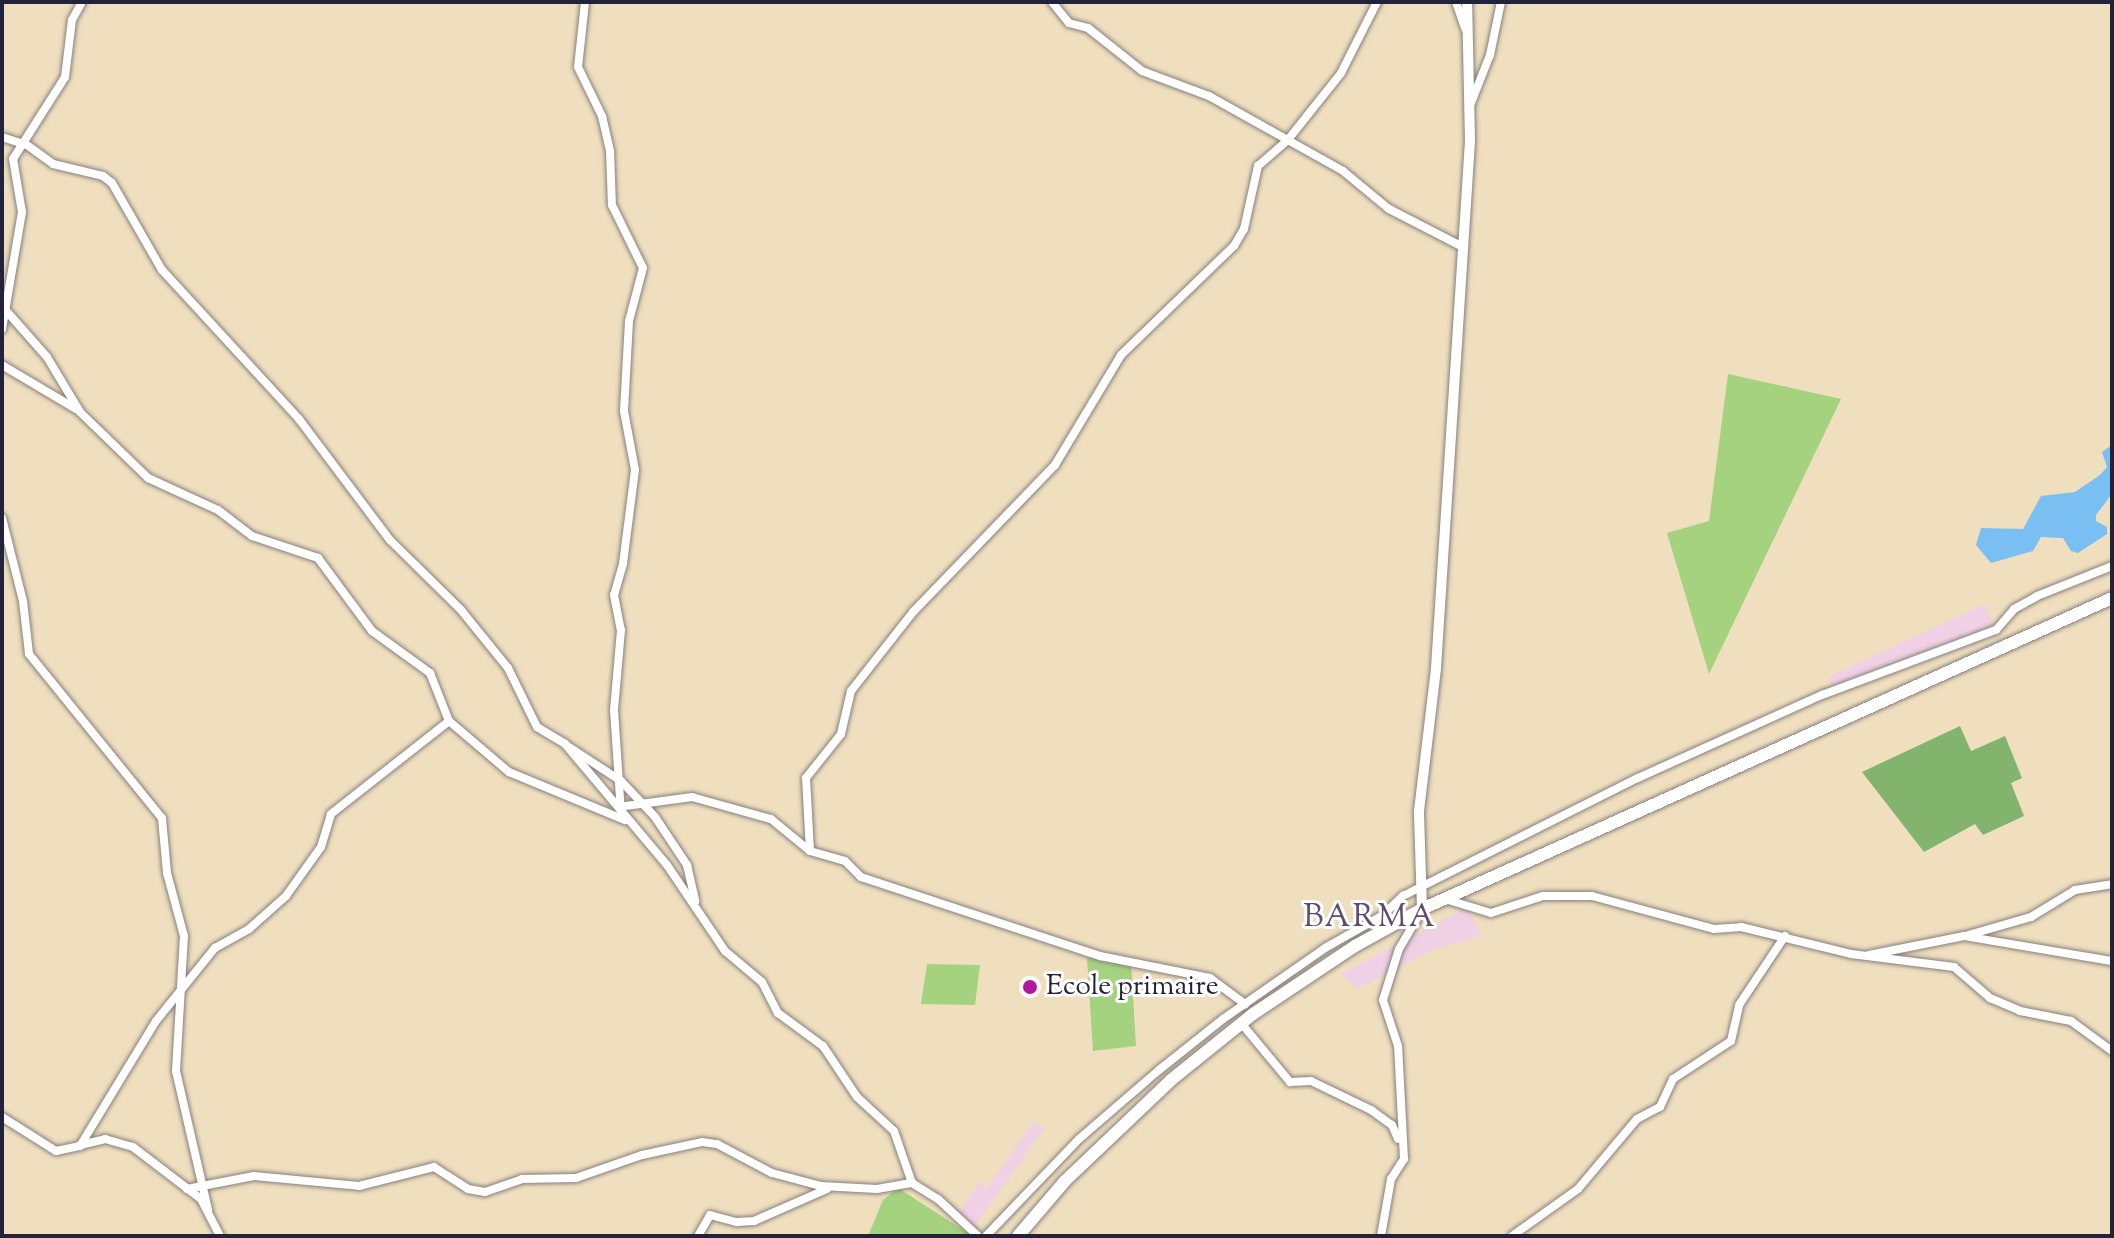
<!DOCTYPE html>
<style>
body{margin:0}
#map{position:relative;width:2114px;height:1238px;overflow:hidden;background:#efdfbf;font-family:"Sorts Mill Goudy",serif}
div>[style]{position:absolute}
.built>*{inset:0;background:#f0d0e4}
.green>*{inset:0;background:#a4d27f}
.forest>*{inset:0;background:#83b46e}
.water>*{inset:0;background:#7abff1}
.roads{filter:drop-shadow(0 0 2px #88807d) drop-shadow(0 0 2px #88807d)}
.minor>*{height:8px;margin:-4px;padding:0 4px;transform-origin:4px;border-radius:4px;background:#fff}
.tertiary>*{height:10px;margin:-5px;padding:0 5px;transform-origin:5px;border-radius:5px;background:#fff}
.primary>*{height:12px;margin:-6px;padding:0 6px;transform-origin:6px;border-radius:6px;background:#fff}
.dots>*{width:22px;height:22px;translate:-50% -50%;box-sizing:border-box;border:4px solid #fff;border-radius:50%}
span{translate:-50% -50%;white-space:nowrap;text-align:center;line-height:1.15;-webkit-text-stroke:6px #fff;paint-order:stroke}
.poi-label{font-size:28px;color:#22223b}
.left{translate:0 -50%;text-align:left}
.quarter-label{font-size:32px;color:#5e4d6b;letter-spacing:2px}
.frame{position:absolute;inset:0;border:4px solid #22223b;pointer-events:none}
</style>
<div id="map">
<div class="built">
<div style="clip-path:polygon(1985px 604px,1996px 630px,1836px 690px,1828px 677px)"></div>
<div style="clip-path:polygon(1466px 908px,1482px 935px,1433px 950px,1356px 989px,1341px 974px)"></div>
<div style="clip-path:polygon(1033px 1122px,1045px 1128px,971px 1231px,955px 1218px,979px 1182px,987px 1188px)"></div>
</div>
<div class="green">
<div style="clip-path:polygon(1728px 374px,1841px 399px,1709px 674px,1667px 533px,1709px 521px)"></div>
<div style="clip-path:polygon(1100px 956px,1131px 962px,1136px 1046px,1093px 1051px,1087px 958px)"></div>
<div style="clip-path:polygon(927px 964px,980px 965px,975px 1005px,921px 1004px)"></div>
<div style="clip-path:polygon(898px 1188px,971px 1235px,868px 1236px,883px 1200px)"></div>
</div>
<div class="forest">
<div style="clip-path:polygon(1960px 726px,1971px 751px,2005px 736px,2022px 778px,2011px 783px,2024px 816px,1983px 835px,1975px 824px,1924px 852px,1862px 772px)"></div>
</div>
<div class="water">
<div style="clip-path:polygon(2112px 445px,2112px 494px,2096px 515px,2096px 521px,2107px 527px,2107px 534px,2078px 553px,2071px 551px,2063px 538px,2041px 537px,2033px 551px,1991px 563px,1976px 545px,1981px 528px,2023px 529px,2041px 496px,2075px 492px,2100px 475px,2107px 467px,2102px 452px)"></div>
</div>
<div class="roads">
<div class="minor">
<div style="left:585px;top:2px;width:65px;rotate:96.1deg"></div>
<div style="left:578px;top:67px;width:55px;rotate:63.9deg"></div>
<div style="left:602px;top:116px;width:36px;rotate:77deg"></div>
<div style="left:610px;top:151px;width:54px;rotate:87.9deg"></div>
<div style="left:612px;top:205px;width:70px;rotate:63.8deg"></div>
<div style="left:643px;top:268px;width:55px;rotate:104.8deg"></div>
<div style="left:629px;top:321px;width:90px;rotate:93.2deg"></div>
<div style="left:624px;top:411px;width:60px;rotate:79.4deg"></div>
<div style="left:635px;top:470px;width:95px;rotate:97.3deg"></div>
<div style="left:623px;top:564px;width:32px;rotate:106deg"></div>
<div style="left:614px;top:595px;width:36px;rotate:79deg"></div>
<div style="left:621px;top:630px;width:80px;rotate:95deg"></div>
<div style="left:614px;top:710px;width:103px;rotate:86.1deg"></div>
<div style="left:1052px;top:2px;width:27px;rotate:51deg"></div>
<div style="left:1069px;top:23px;width:20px;rotate:15deg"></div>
<div style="left:1088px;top:28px;width:69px;rotate:38.5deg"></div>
<div style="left:1142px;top:71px;width:72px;rotate:20.5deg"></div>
<div style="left:1209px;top:96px;width:154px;rotate:29.2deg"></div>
<div style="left:1343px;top:171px;width:60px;rotate:39.6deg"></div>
<div style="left:1389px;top:209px;width:81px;rotate:27.2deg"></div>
<div style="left:1456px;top:2px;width:28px;rotate:71deg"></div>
<div style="left:1471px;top:103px;width:52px;rotate:-68.4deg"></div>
<div style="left:1490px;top:55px;width:54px;rotate:-78.3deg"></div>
<div style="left:2px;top:137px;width:26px;rotate:18deg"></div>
<div style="left:27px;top:145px;width:32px;rotate:36deg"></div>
<div style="left:53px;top:164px;width:51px;rotate:13.5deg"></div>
<div style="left:103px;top:176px;width:11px;rotate:38deg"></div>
<div style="left:112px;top:183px;width:100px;rotate:60.1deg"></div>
<div style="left:162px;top:270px;width:202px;rotate:47.4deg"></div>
<div style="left:299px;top:419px;width:151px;rotate:53.1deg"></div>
<div style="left:390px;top:540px;width:100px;rotate:44.6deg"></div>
<div style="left:461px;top:610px;width:75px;rotate:51deg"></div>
<div style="left:508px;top:668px;width:66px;rotate:63.8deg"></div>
<div style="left:537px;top:727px;width:33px;rotate:31deg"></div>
<div style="left:565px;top:744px;width:158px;rotate:49.9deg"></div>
<div style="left:667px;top:865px;width:104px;rotate:56deg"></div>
<div style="left:725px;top:951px;width:48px;rotate:40deg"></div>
<div style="left:762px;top:982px;width:35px;rotate:63deg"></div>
<div style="left:778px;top:1013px;width:56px;rotate:36.3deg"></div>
<div style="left:823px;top:1046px;width:61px;rotate:56.3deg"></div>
<div style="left:857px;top:1097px;width:50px;rotate:42.6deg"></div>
<div style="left:894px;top:1131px;width:55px;rotate:70.9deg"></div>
<div style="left:912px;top:1183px;width:31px;rotate:32deg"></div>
<div style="left:938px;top:1199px;width:54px;rotate:42.8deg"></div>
<div style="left:2px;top:306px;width:68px;rotate:48.6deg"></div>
<div style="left:47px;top:357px;width:64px;rotate:59deg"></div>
<div style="left:80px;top:412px;width:95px;rotate:44.1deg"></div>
<div style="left:148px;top:478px;width:77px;rotate:24.6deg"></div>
<div style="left:218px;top:510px;width:43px;rotate:37.4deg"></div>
<div style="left:252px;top:536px;width:70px;rotate:18.4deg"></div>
<div style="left:318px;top:558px;width:91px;rotate:53.5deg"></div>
<div style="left:372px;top:631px;width:72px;rotate:35.9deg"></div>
<div style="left:430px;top:673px;width:52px;rotate:68.4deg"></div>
<div style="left:449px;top:721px;width:79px;rotate:40.4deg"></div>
<div style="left:509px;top:772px;width:126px;rotate:22.5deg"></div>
<div style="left:2px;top:329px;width:119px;rotate:-80.3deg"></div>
<div style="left:22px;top:212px;width:54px;rotate:-99.6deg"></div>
<div style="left:13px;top:159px;width:97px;rotate:-57.6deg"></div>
<div style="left:65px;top:77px;width:57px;rotate:-83deg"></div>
<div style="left:72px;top:20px;width:21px;rotate:-61deg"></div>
<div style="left:2px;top:365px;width:86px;rotate:30.7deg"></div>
<div style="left:2px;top:518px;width:86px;rotate:75.8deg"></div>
<div style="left:23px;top:601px;width:53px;rotate:83.5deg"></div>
<div style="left:29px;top:654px;width:211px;rotate:51deg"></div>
<div style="left:162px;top:818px;width:55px;rotate:84.8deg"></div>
<div style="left:167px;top:873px;width:65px;rotate:74.9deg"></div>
<div style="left:184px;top:936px;width:135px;rotate:93.4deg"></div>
<div style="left:176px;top:1071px;width:143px;rotate:77deg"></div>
<div style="left:566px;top:745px;width:66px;rotate:33.2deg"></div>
<div style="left:621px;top:781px;width:50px;rotate:46.6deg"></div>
<div style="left:655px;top:817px;width:58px;rotate:56.3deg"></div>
<div style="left:687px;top:865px;width:37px;rotate:77deg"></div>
<div style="left:618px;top:807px;width:75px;rotate:-7.7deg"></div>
<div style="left:692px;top:797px;width:82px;rotate:15.6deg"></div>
<div style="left:771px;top:819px;width:50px;rotate:39.4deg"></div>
<div style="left:810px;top:851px;width:36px;rotate:16deg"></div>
<div style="left:845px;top:861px;width:23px;rotate:45deg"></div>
<div style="left:861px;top:877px;width:252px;rotate:18.3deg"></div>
<div style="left:1100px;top:956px;width:112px;rotate:11.3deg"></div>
<div style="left:1210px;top:978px;width:44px;rotate:36.6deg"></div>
<div style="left:810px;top:851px;width:73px;rotate:-93.1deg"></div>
<div style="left:806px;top:778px;width:56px;rotate:-51.5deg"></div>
<div style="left:841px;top:734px;width:44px;rotate:-76.9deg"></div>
<div style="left:851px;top:691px;width:102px;rotate:-51.8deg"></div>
<div style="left:914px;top:611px;width:203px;rotate:-46deg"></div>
<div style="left:1055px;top:465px;width:128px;rotate:-59deg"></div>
<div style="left:1121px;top:355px;width:157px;rotate:-44deg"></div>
<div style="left:1234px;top:246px;width:20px;rotate:-60deg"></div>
<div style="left:1244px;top:229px;width:65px;rotate:-77.5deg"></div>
<div style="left:1258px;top:166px;width:38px;rotate:-41deg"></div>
<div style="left:1287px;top:141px;width:87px;rotate:-51.5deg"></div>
<div style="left:1341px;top:73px;width:80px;rotate:-63.1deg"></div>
<div style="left:1445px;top:899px;width:48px;rotate:16.9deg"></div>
<div style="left:1491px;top:913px;width:55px;rotate:-18.1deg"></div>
<div style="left:1543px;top:896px;width:49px"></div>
<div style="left:1592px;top:896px;width:126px;rotate:15.1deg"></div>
<div style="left:1714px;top:929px;width:27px;rotate:-4deg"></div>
<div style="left:1741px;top:927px;width:113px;rotate:13.8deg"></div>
<div style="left:1851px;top:954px;width:104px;rotate:7.2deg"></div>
<div style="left:1954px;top:967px;width:48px;rotate:40.7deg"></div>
<div style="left:1990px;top:998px;width:33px;rotate:23deg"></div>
<div style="left:2020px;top:1011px;width:52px;rotate:11.1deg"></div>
<div style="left:2071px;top:1021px;width:51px;rotate:36.2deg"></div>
<div style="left:1965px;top:936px;width:69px;rotate:-16.1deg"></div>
<div style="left:2031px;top:917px;width:52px;rotate:-31.5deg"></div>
<div style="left:2075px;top:890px;width:37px;rotate:-9deg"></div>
<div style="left:1869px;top:955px;width:97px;rotate:-11.3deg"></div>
<div style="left:1964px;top:936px;width:150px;rotate:9.6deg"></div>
<div style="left:1241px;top:1023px;width:77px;rotate:50.3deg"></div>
<div style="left:1290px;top:1082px;width:21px;rotate:-3deg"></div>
<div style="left:1311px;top:1081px;width:67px;rotate:25.8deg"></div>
<div style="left:1371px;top:1110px;width:26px;rotate:36deg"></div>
<div style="left:1392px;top:1125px;width:15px;rotate:67deg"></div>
<div style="left:2px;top:1117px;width:64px;rotate:32.2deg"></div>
<div style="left:56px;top:1151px;width:25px;rotate:-12deg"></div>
<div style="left:80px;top:1146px;width:146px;rotate:-58.7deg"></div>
<div style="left:156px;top:1021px;width:94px;rotate:-51.1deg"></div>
<div style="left:215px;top:948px;width:39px;rotate:-29deg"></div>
<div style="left:249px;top:929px;width:50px;rotate:-41.7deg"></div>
<div style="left:286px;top:896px;width:60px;rotate:-54.5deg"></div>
<div style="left:321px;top:847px;width:34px;rotate:-73deg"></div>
<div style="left:331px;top:814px;width:150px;rotate:-38.2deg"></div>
<div style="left:80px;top:1145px;width:26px;rotate:-13deg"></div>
<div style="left:105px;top:1139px;width:29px;rotate:16deg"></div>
<div style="left:133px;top:1147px;width:86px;rotate:37.4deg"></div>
<div style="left:201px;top:1199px;width:42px;rotate:62.8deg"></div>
<div style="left:187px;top:1189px;width:68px;rotate:-11deg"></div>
<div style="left:254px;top:1176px;width:105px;rotate:5.4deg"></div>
<div style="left:359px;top:1186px;width:77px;rotate:-14.2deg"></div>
<div style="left:434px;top:1167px;width:40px;rotate:32.9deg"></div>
<div style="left:468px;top:1189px;width:17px;rotate:10deg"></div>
<div style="left:485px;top:1192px;width:39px;rotate:-19deg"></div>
<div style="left:522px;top:1179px;width:54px;rotate:-1.1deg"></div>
<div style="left:576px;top:1178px;width:70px;rotate:-19.2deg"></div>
<div style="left:642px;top:1155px;width:61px;rotate:-12.2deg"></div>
<div style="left:702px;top:1142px;width:15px;rotate:8deg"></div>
<div style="left:717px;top:1144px;width:62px;rotate:27.8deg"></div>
<div style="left:772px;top:1173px;width:51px;rotate:14.9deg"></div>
<div style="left:821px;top:1186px;width:56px;rotate:3.1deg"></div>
<div style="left:877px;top:1189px;width:36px;rotate:-10deg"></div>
<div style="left:698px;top:1236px;width:24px;rotate:-60deg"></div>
<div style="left:710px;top:1215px;width:28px;rotate:15deg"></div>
<div style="left:737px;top:1222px;width:17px;rotate:-3deg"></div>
<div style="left:754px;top:1221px;width:80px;rotate:-23.7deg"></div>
<div style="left:986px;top:1236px;width:134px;rotate:-46.2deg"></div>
<div style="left:1079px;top:1139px;width:106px;rotate:-40.8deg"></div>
<div style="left:1159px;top:1070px;width:82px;rotate:-38.6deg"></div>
<div style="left:1223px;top:1019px;width:124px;rotate:-34.8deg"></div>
<div style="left:1325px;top:948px;width:67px;rotate:-29.6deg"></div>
<div style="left:1383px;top:915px;width:28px;rotate:-44deg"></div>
<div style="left:1403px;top:896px;width:263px;rotate:-26.7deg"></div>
<div style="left:1638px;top:778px;width:202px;rotate:-24.3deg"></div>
<div style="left:1822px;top:695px;width:186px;rotate:-20.5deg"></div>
<div style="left:1996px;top:630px;width:28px;rotate:-49deg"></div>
<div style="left:2014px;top:609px;width:26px;rotate:-29deg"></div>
<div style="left:2037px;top:596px;width:81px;rotate:-21.8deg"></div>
<div style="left:1381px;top:1236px;width:58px;rotate:-80deg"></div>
<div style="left:1391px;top:1179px;width:24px;rotate:-57deg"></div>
<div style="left:1404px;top:1159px;width:113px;rotate:-93deg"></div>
<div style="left:1398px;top:1046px;width:48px;rotate:-108.1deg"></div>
<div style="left:1383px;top:1000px;width:53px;rotate:-72.6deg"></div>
<div style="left:1399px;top:949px;width:45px;rotate:-59.5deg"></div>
<div style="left:1512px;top:1236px;width:81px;rotate:-35.5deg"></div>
<div style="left:1578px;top:1189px;width:92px;rotate:-49.9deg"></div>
<div style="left:1637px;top:1119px;width:26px;rotate:-28deg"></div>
<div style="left:1660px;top:1107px;width:31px;rotate:-65deg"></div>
<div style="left:1673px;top:1079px;width:69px;rotate:-33.2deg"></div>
<div style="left:1731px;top:1041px;width:37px;rotate:-77deg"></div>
<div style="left:1739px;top:1005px;width:83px;rotate:-56.3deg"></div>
</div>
<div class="tertiary">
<div style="left:1422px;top:909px;width:98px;rotate:-91.8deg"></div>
<div style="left:1419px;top:811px;width:144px;rotate:-83.2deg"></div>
<div style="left:1436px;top:668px;width:528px;rotate:-86.31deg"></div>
<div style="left:1470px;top:141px;width:139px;rotate:-91.2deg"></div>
</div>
<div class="primary">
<div style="left:1018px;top:1236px;width:72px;rotate:-49.5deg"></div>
<div style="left:1065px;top:1181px;width:146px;rotate:-43.6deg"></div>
<div style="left:1171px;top:1080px;width:105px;rotate:-38.8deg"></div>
<div style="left:1253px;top:1014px;width:123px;rotate:-33.7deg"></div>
<div style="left:1355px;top:946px;width:77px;rotate:-28.9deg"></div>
<div style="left:1422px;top:909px;width:757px;rotate:-24.26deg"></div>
</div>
</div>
<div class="dots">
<div style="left:1030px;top:987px;background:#b5179e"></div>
</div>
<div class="poi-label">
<span class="left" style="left:1046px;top:987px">Ecole primaire</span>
</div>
<div class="quarter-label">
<span style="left:1370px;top:918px">BARMA</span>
</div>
<div class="frame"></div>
</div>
